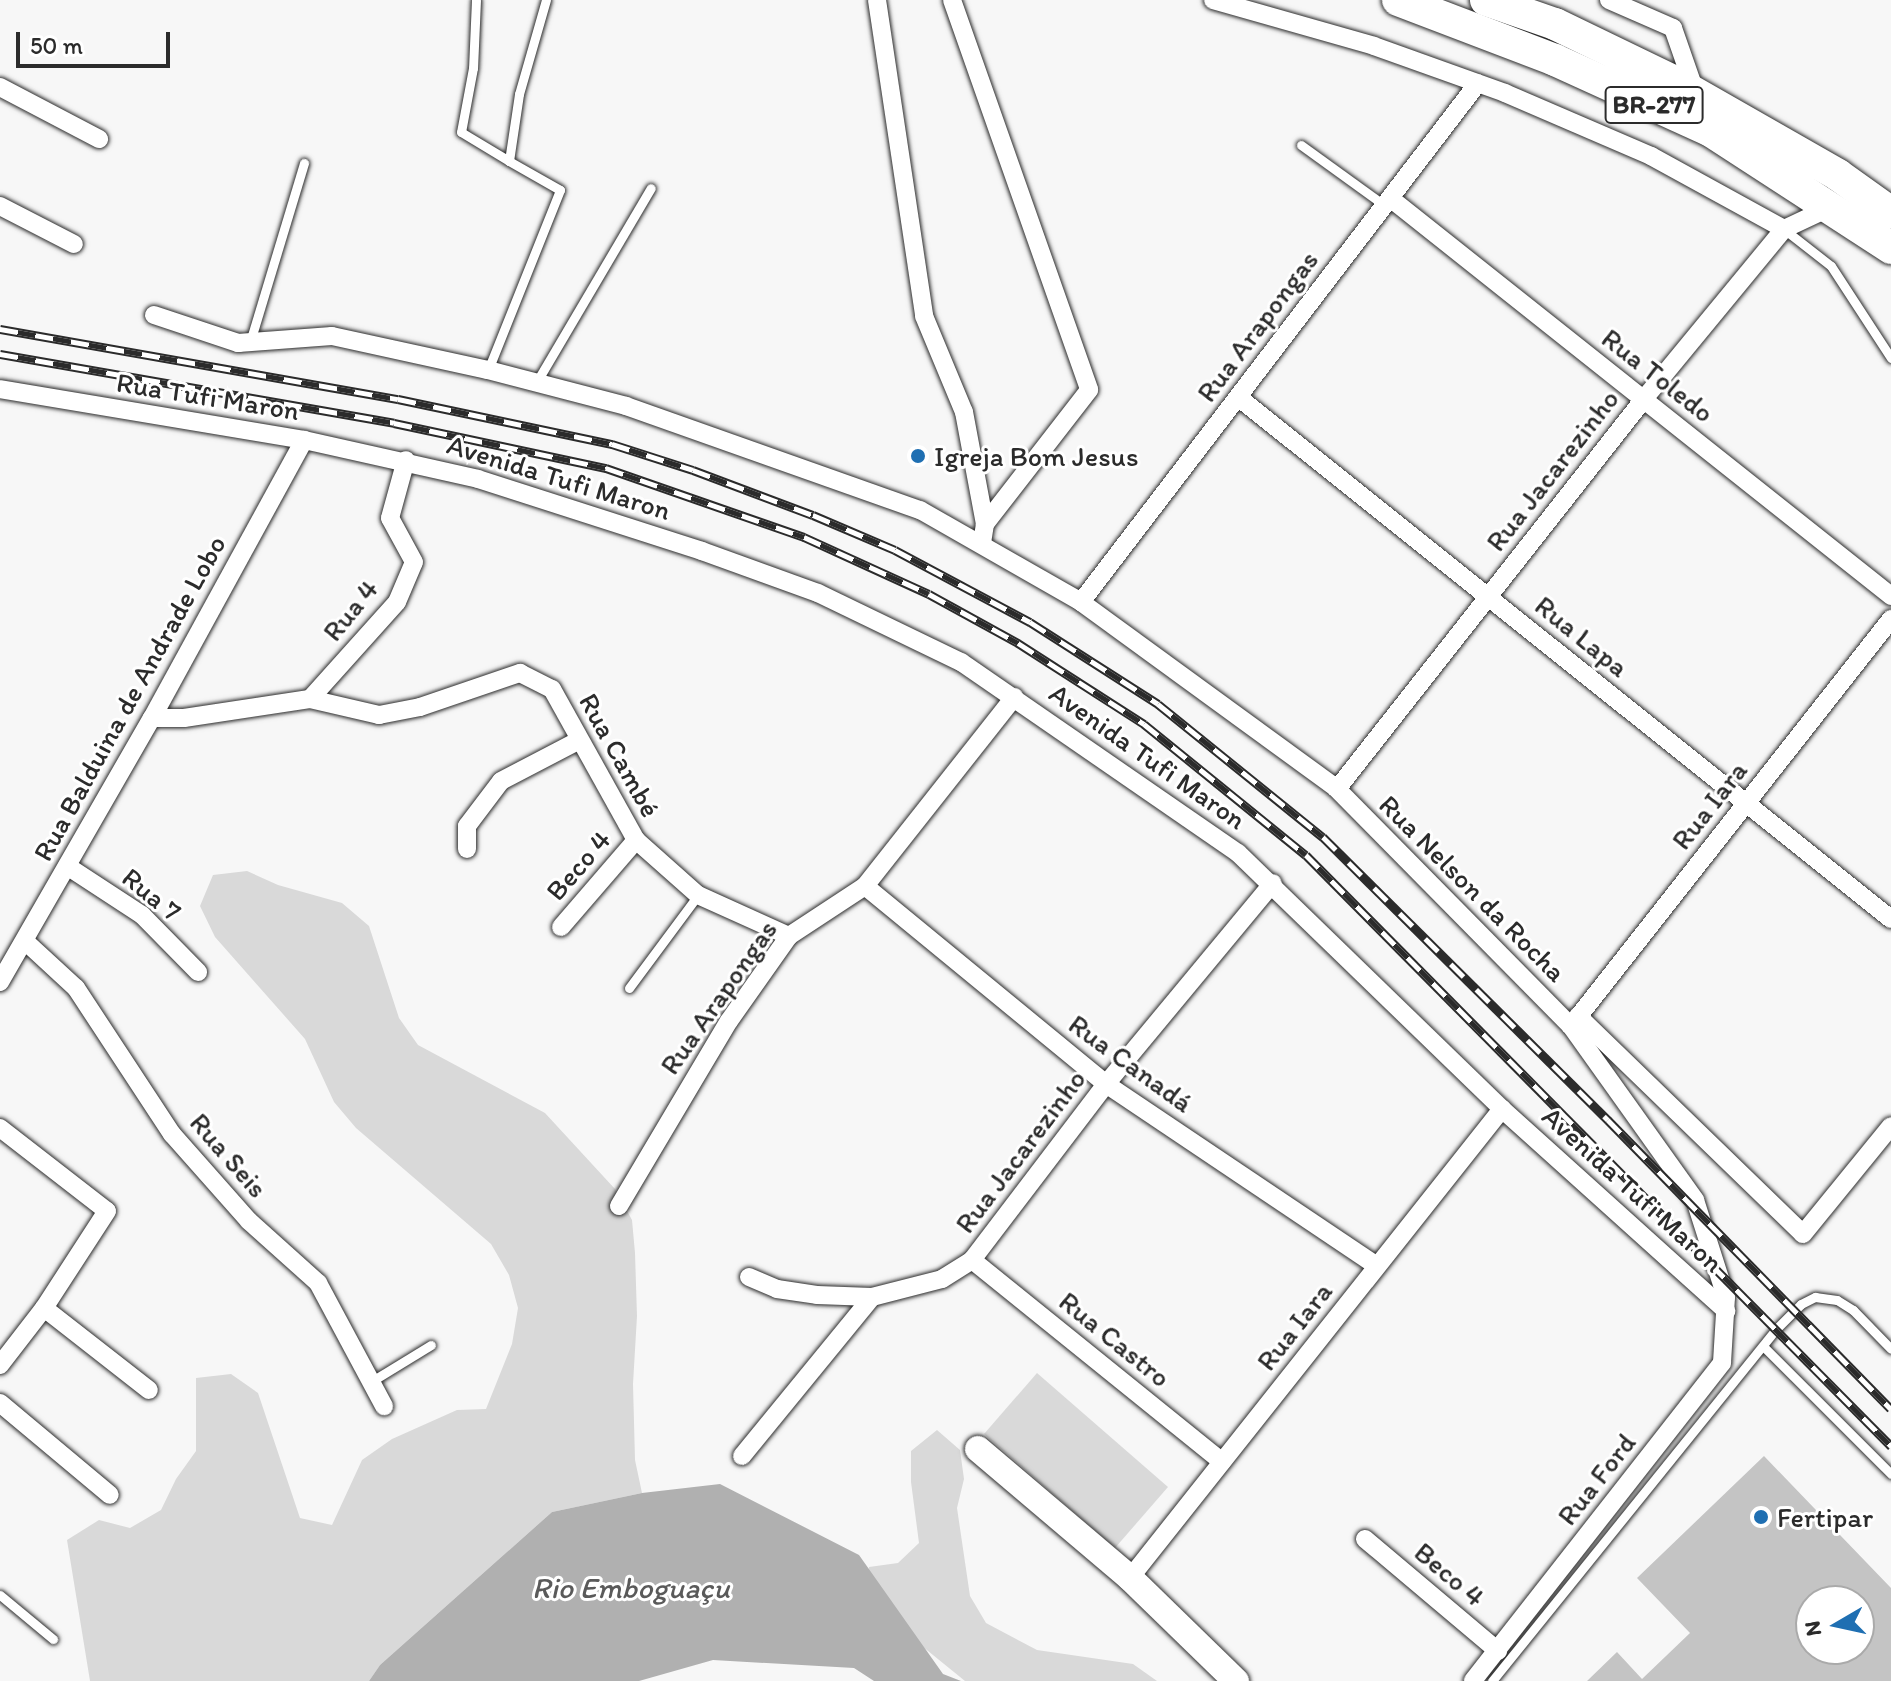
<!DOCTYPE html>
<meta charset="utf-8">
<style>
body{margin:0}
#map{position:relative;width:1891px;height:1681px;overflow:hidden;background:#f7f7f7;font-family:Itim,sans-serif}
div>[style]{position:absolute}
.green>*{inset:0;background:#d9d9d9}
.water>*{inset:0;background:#b0b0b0}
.building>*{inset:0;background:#c4c4c4}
.roads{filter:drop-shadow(0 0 2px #2b2b2b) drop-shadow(0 0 2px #2b2b2b)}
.lane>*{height:9px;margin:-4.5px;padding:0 4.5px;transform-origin:4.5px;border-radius:4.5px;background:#fff}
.street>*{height:18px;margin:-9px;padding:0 9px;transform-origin:9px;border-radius:9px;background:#fff}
.secondary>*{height:26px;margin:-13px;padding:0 13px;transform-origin:13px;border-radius:13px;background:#fff}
.highway>*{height:32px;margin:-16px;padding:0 16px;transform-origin:16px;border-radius:16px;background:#fff}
.rail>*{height:9px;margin-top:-4.5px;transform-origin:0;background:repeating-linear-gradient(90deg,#fff 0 18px,#2b2b2b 0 36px);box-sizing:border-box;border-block:2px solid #2b2b2b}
.dots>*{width:22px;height:22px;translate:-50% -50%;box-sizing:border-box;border:4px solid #fff;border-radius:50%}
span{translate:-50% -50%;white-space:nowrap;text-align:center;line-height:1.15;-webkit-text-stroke:6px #fff;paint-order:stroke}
.shield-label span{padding:2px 6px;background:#fff;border:2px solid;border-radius:6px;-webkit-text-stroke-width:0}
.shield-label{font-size:26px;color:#2b2b2b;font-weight:700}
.street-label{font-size:28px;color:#2b2b2b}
.poi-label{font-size:28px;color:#2b2b2b}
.left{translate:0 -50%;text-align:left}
.water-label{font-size:30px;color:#5a5a5a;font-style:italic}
.north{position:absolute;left:1795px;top:1585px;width:80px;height:80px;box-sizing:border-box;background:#fff;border:2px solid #aaa;border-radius:50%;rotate:261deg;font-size:22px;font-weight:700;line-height:32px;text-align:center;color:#2b2b2b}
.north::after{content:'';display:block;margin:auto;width:28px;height:36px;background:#1f6fb2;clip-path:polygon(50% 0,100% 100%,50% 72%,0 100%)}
.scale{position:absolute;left:16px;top:32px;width:154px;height:36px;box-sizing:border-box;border:4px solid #2b2b2b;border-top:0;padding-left:10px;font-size:24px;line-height:28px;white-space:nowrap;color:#2b2b2b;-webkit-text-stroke:6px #fff;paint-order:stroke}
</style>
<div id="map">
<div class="green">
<div style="clip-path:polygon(247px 871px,278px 885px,342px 903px,369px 926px,399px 1018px,418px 1045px,545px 1113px,615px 1189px,632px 1220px,635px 1253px,637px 1316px,633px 1384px,635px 1460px,642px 1493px,552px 1512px,380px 1665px,369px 1681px,90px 1681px,67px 1540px,99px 1520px,130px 1528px,161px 1510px,176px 1479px,196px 1451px,196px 1378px,231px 1374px,258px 1393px,300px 1518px,332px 1525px,362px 1460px,392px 1439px,457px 1410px,486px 1409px,512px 1344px,518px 1308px,509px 1275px,491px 1244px,356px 1128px,334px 1102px,305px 1039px,215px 937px,200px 906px,213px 875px)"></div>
<div style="clip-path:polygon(1037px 1373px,1168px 1487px,1115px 1548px,984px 1434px)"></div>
<div style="clip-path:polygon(937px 1430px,960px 1450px,964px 1479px,957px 1508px,970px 1596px,986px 1623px,1037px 1650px,1133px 1664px,1157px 1681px,965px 1681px,864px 1599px,869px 1567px,898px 1563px,919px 1543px,911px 1482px,911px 1451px)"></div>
</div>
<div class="water">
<div style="clip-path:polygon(720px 1484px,859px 1555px,943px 1674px,961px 1681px,874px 1681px,854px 1668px,713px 1660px,639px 1681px,369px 1681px,380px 1665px,552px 1512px,642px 1493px)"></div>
</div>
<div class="building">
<div style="clip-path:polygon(evenodd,1764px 1456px,1891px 1588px,1891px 1681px,1587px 1681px,1617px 1652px,1642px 1679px,1690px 1633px,1637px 1578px,1764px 1456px,1811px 1601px,1859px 1601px,1859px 1649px,1811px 1649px,1811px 1601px)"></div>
</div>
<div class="roads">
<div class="lane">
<div style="left:476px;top:0;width:68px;rotate:92.5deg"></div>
<div style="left:473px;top:68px;width:65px;rotate:100.6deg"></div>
<div style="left:461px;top:132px;width:56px;rotate:31.1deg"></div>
<div style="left:1301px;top:145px;width:102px;rotate:35.9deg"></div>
<div style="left:1785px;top:230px;width:58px;rotate:38deg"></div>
<div style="left:1831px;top:266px;width:110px;rotate:56.9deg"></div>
<div style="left:250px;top:342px;width:187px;rotate:-73.2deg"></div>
<div style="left:488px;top:370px;width:194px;rotate:-68.2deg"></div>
<div style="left:560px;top:190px;width:59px;rotate:-150.4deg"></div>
<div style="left:509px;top:161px;width:68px;rotate:-81.5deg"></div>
<div style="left:519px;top:94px;width:98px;rotate:-74deg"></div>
<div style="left:536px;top:383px;width:226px;rotate:-59.5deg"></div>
<div style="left:629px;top:988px;width:116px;rotate:-53.4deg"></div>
<div style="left:1763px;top:1346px;width:181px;rotate:45deg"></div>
<div style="left:372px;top:1381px;width:69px;rotate:-31.4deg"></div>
<div style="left:0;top:1595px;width:69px;rotate:39.7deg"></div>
<div style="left:1492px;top:1681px;width:452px;rotate:-51.1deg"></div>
<div style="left:1776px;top:1329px;width:35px;rotate:-45deg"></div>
<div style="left:1801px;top:1304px;width:16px;rotate:-27deg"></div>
<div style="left:1815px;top:1297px;width:22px;rotate:8deg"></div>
<div style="left:1837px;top:1300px;width:19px;rotate:32deg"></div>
<div style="left:1853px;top:1310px;width:54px;rotate:45.7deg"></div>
</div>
<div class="street">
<div style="left:877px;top:0;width:319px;rotate:81.5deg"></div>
<div style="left:924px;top:316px;width:104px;rotate:67.4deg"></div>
<div style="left:964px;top:412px;width:114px;rotate:79.4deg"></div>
<div style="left:952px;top:0;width:413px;rotate:70.6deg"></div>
<div style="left:1089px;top:390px;width:170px;rotate:127.8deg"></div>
<div style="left:985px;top:524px;width:18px;rotate:99deg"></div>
<div style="left:1213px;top:0;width:167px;rotate:15.9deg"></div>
<div style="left:1374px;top:46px;width:139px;rotate:19.7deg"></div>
<div style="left:1505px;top:93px;width:159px;rotate:23.3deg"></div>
<div style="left:1651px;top:156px;width:152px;rotate:28.8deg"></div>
<div style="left:1609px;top:0;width:70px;rotate:23.6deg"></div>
<div style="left:1673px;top:28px;width:67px;rotate:70.8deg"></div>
<div style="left:0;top:87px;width:112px;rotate:27.7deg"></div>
<div style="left:1390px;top:198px;width:640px;rotate:38.46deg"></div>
<div style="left:0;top:206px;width:83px;rotate:27.2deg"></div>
<div style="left:154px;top:315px;width:89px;rotate:18.4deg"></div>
<div style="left:238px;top:343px;width:94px;rotate:-4.3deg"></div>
<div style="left:332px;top:336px;width:160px;rotate:12.3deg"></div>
<div style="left:488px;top:370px;width:143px;rotate:14.6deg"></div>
<div style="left:626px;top:406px;width:312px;rotate:19.5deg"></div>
<div style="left:920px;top:510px;width:185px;rotate:29.7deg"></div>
<div style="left:1081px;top:602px;width:317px;rotate:36.1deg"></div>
<div style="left:1337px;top:789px;width:333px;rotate:45.4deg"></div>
<div style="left:1571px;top:1026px;width:214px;rotate:54.5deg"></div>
<div style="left:1695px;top:1200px;width:102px;rotate:72.3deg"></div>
<div style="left:1726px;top:1297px;width:66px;rotate:93.5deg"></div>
<div style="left:1722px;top:1363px;width:404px;rotate:128.1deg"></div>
<div style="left:0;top:389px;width:308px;rotate:9.5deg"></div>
<div style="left:304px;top:440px;width:178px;rotate:12.6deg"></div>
<div style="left:478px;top:479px;width:235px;rotate:17.8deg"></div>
<div style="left:702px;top:551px;width:123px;rotate:19.9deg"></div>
<div style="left:818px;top:593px;width:159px;rotate:25.8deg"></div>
<div style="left:961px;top:662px;width:336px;rotate:34.6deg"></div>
<div style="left:1238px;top:853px;width:368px;rotate:44.1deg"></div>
<div style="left:1502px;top:1109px;width:302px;rotate:42deg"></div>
<div style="left:1238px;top:397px;width:836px;rotate:38.64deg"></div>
<div style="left:1081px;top:602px;width:653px;rotate:-52.59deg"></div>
<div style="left:310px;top:699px;width:130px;rotate:-48.1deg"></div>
<div style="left:397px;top:602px;width:43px;rotate:-67deg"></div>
<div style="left:414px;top:562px;width:50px;rotate:-118.6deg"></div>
<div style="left:390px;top:518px;width:60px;rotate:-74.6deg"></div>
<div style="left:152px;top:718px;width:32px"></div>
<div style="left:184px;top:718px;width:127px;rotate:-8.6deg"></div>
<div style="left:310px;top:699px;width:71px;rotate:13.1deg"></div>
<div style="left:379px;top:715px;width:42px;rotate:-11deg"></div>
<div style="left:420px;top:707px;width:106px;rotate:-18.8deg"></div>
<div style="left:520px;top:673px;width:36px;rotate:27deg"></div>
<div style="left:552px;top:689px;width:173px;rotate:60.9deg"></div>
<div style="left:636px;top:840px;width:83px;rotate:41.6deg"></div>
<div style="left:698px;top:895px;width:100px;rotate:24.3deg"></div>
<div style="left:1337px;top:789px;width:495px;rotate:-51.8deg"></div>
<div style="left:1643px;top:400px;width:222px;rotate:-50.5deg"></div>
<div style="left:1784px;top:229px;width:52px;rotate:-25.1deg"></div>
<div style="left:467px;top:849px;width:23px;rotate:-90deg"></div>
<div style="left:467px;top:826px;width:56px;rotate:-52.9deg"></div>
<div style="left:501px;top:781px;width:87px;rotate:-27.5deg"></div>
<div style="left:67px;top:866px;width:90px;rotate:33.2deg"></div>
<div style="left:142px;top:915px;width:80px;rotate:45.5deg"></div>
<div style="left:865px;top:886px;width:312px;rotate:39.4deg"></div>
<div style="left:1106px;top:1084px;width:326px;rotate:33.9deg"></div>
<div style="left:561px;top:927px;width:115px;rotate:-49.2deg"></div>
<div style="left:26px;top:942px;width:68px;rotate:42.6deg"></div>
<div style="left:76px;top:988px;width:175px;rotate:56.7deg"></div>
<div style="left:172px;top:1134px;width:116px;rotate:48.5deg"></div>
<div style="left:249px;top:1221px;width:93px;rotate:41.9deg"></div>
<div style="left:318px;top:1283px;width:140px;rotate:61.8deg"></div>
<div style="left:0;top:982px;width:305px;rotate:-60.1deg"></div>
<div style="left:152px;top:718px;width:317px;rotate:-61.3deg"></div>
<div style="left:1578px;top:1016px;width:313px;rotate:44.1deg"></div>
<div style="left:1803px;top:1234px;width:139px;rotate:-50.8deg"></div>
<div style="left:1571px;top:1026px;width:518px;rotate:-51.82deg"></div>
<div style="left:0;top:1128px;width:135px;rotate:37.8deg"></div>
<div style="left:107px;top:1211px;width:116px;rotate:123deg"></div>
<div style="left:44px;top:1308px;width:72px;rotate:127.7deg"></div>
<div style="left:619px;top:1206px;width:215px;rotate:-59.3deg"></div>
<div style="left:729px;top:1021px;width:104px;rotate:-54.8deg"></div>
<div style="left:789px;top:936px;width:91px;rotate:-33.3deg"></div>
<div style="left:865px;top:886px;width:241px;rotate:-51.7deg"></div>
<div style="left:972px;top:1260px;width:321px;rotate:38.9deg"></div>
<div style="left:749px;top:1277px;width:30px;rotate:23deg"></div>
<div style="left:777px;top:1289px;width:40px;rotate:8.5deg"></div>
<div style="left:817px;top:1295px;width:55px;rotate:2.1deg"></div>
<div style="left:872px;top:1297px;width:72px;rotate:-14.4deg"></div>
<div style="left:942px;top:1279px;width:36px;rotate:-32deg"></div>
<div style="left:972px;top:1260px;width:221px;rotate:-52.7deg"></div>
<div style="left:1106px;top:1084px;width:261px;rotate:-50.3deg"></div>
<div style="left:44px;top:1308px;width:133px;rotate:38deg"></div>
<div style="left:0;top:1403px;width:143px;rotate:39.9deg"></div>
<div style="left:742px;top:1456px;width:205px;rotate:-50.7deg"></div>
<div style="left:1365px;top:1539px;width:174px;rotate:40.1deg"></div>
<div style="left:1130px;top:1578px;width:599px;rotate:-51.58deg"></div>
</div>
<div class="secondary">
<div style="left:978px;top:1449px;width:199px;rotate:40.3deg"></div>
<div style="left:1130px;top:1578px;width:148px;rotate:44.2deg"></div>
</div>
<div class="highway">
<div style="left:1398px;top:0;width:168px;rotate:20.9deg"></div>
<div style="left:1555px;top:60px;width:171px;rotate:24.5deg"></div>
<div style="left:1711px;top:131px;width:215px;rotate:33deg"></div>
<div style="left:1486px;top:0;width:73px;rotate:19.2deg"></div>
<div style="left:1555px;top:24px;width:136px;rotate:25.8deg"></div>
<div style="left:1677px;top:83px;width:185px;rotate:29.7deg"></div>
<div style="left:1838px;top:175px;width:65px;rotate:35.6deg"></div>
</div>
</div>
<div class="rail">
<div style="left:0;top:329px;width:404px;rotate:10deg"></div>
<div style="left:398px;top:399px;width:219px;rotate:11.9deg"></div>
<div style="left:612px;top:444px;width:85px;rotate:17.8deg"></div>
<div style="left:693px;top:470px;width:128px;rotate:20.6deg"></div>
<div style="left:813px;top:515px;width:89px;rotate:23.1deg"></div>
<div style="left:895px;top:550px;width:153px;rotate:28.1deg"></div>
<div style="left:1030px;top:622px;width:152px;rotate:32.6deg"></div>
<div style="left:1158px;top:704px;width:212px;rotate:38.9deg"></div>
<div style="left:1323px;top:837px;width:402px;rotate:44.8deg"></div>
<div style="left:1608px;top:1120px;width:404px;rotate:45.6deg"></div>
<div style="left:0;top:354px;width:400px;rotate:9.9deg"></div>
<div style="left:394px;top:423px;width:217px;rotate:12deg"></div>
<div style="left:606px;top:468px;width:210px;rotate:19.2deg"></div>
<div style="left:804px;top:537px;width:137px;rotate:24.5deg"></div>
<div style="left:929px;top:594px;width:102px;rotate:28.8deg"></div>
<div style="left:1018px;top:643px;width:150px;rotate:32.7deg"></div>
<div style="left:1144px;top:724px;width:208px;rotate:39deg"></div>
<div style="left:1306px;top:855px;width:832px;rotate:45.29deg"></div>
</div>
<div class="dots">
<div style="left:918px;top:456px;background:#1f6fb2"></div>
<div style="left:1761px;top:1517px;background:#1f6fb2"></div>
</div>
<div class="shield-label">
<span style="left:1654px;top:105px">BR-277</span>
</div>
<div class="street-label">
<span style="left:1257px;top:326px;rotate:-53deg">Rua Arapongas</span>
<span style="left:1658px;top:375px;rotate:38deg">Rua Toledo</span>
<span style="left:208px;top:396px;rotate:9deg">Rua Tufi Maron</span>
<span style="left:1552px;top:470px;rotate:-52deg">Rua Jacarezinho</span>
<span style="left:559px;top:477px;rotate:17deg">Avenida Tufi Maron</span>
<span style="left:350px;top:610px;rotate:-51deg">Rua 4</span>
<span style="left:1582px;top:636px;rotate:39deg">Rua Lapa</span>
<span style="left:129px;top:698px;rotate:-61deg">Rua Balduina de Andrade Lobo</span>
<span style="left:620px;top:755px;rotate:61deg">Rua Cambé</span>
<span style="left:1148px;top:756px;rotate:35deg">Avenida Tufi Maron</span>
<span style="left:1709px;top:805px;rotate:-52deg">Rua Iara</span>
<span style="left:578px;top:865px;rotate:-49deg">Beco 4</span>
<span style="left:1473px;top:888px;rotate:45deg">Rua Nelson da Rocha</span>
<span style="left:152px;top:894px;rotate:39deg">Rua 7</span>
<span style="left:718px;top:997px;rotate:-55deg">Rua Arapongas</span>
<span style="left:1131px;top:1063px;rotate:36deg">Rua Canadá</span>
<span style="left:1020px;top:1151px;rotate:-53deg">Rua Jacarezinho</span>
<span style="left:229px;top:1155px;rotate:49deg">Rua Seis</span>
<span style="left:1633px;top:1189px;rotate:42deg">Avenida Tufi Maron</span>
<span style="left:1294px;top:1326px;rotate:-52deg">Rua Iara</span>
<span style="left:1115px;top:1339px;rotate:39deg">Rua Castro</span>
<span style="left:1596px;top:1479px;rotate:-52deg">Rua Ford</span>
<span style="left:1450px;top:1574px;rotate:40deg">Beco 4</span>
</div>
<div class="poi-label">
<span class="left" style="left:934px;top:456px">Igreja Bom Jesus</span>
<span class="left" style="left:1777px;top:1517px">Fertipar</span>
</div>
<div class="water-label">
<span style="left:631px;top:1588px">Rio Emboguaçu</span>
</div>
<div class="north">N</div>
<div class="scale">50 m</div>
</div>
